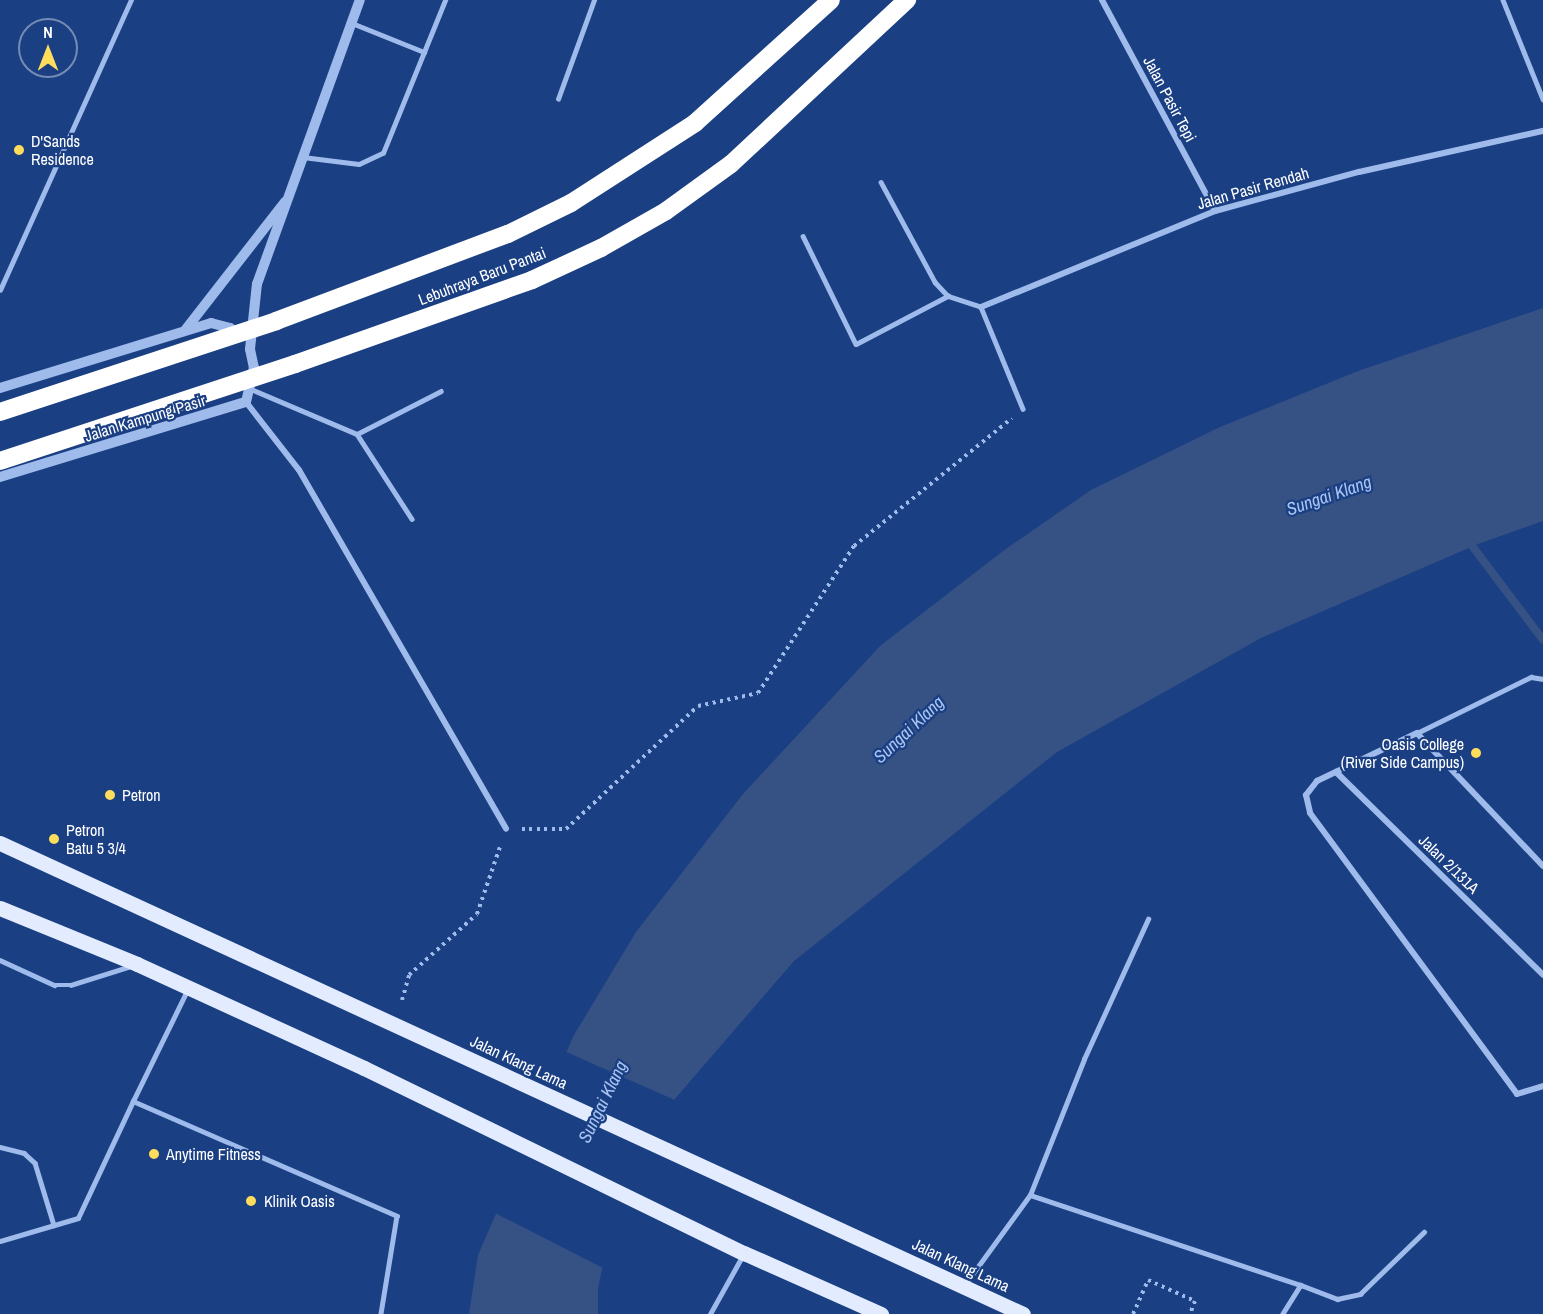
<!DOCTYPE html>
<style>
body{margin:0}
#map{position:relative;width:1543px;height:1314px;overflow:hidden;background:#1a3f83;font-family:"Archivo Narrow",sans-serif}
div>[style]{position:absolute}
.water>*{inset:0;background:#365184}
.pier>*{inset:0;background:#1a3f83}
.stream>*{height:8px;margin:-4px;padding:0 4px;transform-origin:4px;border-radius:4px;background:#365184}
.path>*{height:4px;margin-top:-2px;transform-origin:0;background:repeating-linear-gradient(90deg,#9fbbeb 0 3px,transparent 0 7.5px)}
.service>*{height:4.5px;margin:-2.25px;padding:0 2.25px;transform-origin:2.25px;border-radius:2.25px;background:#9fbbeb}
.minor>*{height:6px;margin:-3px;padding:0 3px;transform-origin:3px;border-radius:3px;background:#9fbbeb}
.tertiary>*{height:10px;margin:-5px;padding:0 5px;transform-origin:5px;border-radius:5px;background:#9fbbeb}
.primary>*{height:15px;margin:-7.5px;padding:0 7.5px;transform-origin:7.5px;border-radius:7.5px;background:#e3ecff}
.motorway>*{height:18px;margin:-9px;padding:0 9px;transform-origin:9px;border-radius:9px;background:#fff}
.dots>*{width:16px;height:16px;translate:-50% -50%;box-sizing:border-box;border:3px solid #1a3f83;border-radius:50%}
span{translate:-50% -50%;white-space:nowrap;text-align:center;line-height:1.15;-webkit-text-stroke:4.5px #1a3f83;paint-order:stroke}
.street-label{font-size:16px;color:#fff}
.poi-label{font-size:16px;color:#fff}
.left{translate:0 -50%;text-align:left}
.right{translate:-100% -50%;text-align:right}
.water-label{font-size:18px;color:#aac5f3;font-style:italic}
.north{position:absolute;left:18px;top:18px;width:60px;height:60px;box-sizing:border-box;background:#1a3f83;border:2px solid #768cb5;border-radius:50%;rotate:0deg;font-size:16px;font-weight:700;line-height:24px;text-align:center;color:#fff}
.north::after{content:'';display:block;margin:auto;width:21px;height:27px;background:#fddd5b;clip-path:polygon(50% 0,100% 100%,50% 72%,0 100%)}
</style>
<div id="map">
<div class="water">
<div style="clip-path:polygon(1543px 308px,1543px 521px,1478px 544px,1261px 638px,1057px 752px,794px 961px,674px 1100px,635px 1174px,607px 1244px,598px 1289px,598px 1314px,469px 1314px,478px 1255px,574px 1035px,636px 932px,743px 794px,880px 646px,1003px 551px,1091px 490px,1220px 427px,1358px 371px)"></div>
</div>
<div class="pier">
<div style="clip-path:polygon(564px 1051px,677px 1101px,637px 1176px,610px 1245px,605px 1269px,495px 1213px)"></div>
</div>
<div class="stream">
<div style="left:1467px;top:539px;width:126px;rotate:53deg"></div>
</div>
<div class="path">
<div style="left:522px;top:829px;width:44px"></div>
<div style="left:566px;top:829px;width:180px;rotate:-43deg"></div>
<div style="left:698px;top:706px;width:61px;rotate:-12.2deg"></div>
<div style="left:758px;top:693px;width:176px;rotate:-56.9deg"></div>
<div style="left:854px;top:546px;width:203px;rotate:-39deg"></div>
<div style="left:402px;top:1000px;width:26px;rotate:-74deg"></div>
<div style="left:409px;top:975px;width:91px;rotate:-41.9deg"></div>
<div style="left:477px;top:914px;width:74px;rotate:-71.1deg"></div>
<div style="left:1133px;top:1314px;width:37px;rotate:-66deg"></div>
<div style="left:1148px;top:1280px;width:51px;rotate:24.1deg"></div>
<div style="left:1195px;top:1301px;width:14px;rotate:111deg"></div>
</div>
<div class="service">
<div style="left:1503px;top:0;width:107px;rotate:68deg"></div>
<div style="left:352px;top:23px;width:78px;rotate:21.9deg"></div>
<div style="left:558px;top:99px;width:105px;rotate:-70deg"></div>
<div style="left:303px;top:157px;width:56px;rotate:7.1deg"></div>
<div style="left:359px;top:164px;width:26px;rotate:-25deg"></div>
<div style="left:383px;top:153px;width:165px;rotate:-67.9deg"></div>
<div style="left:881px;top:182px;width:114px;rotate:61.6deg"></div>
<div style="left:935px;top:282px;width:19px;rotate:47deg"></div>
<div style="left:948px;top:296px;width:35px;rotate:18deg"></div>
<div style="left:981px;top:307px;width:110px;rotate:67.6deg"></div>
<div style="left:803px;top:236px;width:120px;rotate:63.9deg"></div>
<div style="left:856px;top:344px;width:104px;rotate:-27.6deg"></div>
<div style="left:0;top:290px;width:318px;rotate:-65.7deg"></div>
<div style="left:251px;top:389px;width:115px;rotate:23deg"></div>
<div style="left:357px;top:434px;width:101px;rotate:57.1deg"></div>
<div style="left:357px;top:434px;width:94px;rotate:-27.1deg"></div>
<div style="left:1417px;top:733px;width:127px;rotate:-26.2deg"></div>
<div style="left:1531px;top:677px;width:12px;rotate:9deg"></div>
<div style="left:0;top:960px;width:60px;rotate:24.8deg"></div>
<div style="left:54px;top:985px;width:17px"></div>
<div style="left:71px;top:985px;width:63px;rotate:-17.6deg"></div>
<div style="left:133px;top:1101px;width:123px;rotate:-63.9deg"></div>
<div style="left:0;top:1147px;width:25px;rotate:14deg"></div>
<div style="left:24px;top:1153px;width:15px;rotate:42deg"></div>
<div style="left:35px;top:1163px;width:65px;rotate:73deg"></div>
<div style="left:1030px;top:1195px;width:146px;rotate:-68.3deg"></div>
<div style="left:1084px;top:1059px;width:154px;rotate:-65.4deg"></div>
<div style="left:0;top:1241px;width:81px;rotate:-16.4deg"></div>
<div style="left:78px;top:1218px;width:129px;rotate:-64.8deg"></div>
<div style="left:133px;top:1101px;width:288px;rotate:23.5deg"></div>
<div style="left:397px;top:1216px;width:99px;rotate:99.3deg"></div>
<div style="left:966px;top:1283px;width:109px;rotate:-54deg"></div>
<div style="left:1030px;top:1195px;width:286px;rotate:18.4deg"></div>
<div style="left:1301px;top:1285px;width:34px;rotate:122deg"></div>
<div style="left:1301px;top:1285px;width:39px;rotate:21deg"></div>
<div style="left:1337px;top:1299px;width:24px;rotate:-12deg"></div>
<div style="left:1360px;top:1294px;width:89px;rotate:-44.1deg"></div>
<div style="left:710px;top:1314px;width:68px;rotate:-60.8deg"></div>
</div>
<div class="minor">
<div style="left:1102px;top:0;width:239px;rotate:61.8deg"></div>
<div style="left:981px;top:307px;width:253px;rotate:-22.3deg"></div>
<div style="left:1215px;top:211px;width:149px;rotate:-15.2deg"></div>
<div style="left:1359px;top:172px;width:189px;rotate:-12.6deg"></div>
<div style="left:246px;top:402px;width:86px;rotate:52.1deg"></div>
<div style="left:299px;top:470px;width:414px;rotate:60deg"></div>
<div style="left:1336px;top:772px;width:290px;rotate:44.4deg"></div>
<div style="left:1543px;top:866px;width:183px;rotate:-133.5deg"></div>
<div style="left:1417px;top:733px;width:111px;rotate:154.4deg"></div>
<div style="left:1317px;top:781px;width:18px;rotate:128deg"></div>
<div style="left:1306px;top:795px;width:18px;rotate:77deg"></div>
<div style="left:1310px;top:813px;width:349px;rotate:53.6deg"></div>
<div style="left:1517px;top:1094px;width:27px;rotate:-17deg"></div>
</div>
<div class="tertiary">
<div style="left:186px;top:329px;width:161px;rotate:-52.1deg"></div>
<div style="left:0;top:388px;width:221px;rotate:-17.1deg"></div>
<div style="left:211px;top:323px;width:20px;rotate:15deg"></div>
<div style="left:230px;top:328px;width:11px;rotate:45deg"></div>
<div style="left:0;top:477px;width:257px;rotate:-17deg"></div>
<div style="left:246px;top:402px;width:35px;rotate:-77deg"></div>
<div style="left:254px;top:368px;width:19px;rotate:-102deg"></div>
<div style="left:250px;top:349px;width:65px;rotate:-83.9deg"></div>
<div style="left:257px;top:284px;width:302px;rotate:-70.1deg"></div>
</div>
<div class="primary">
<div style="left:0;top:843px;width:1126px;rotate:24.72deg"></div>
<div style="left:0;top:908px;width:148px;rotate:22.2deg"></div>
<div style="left:137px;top:964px;width:250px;rotate:24.6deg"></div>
<div style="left:364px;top:1068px;width:423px;rotate:26deg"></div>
<div style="left:744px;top:1253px;width:150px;rotate:24deg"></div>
</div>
<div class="motorway">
<div style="left:0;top:412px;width:291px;rotate:-18.2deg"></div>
<div style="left:276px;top:321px;width:248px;rotate:-20.6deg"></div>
<div style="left:508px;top:234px;width:70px;rotate:-26.2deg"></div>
<div style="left:571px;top:203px;width:148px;rotate:-32.8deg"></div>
<div style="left:695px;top:123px;width:183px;rotate:-42.1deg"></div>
<div style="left:0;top:461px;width:311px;rotate:-18.2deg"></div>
<div style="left:295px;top:364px;width:251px;rotate:-19.5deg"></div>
<div style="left:532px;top:280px;width:76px;rotate:-24.9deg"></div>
<div style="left:601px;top:248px;width:75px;rotate:-29.6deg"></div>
<div style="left:666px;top:211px;width:80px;rotate:-35.9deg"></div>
<div style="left:731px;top:164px;width:241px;rotate:-43deg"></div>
</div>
<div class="dots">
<div style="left:19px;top:150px;background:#fddd5b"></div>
<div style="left:1476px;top:753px;background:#fddd5b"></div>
<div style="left:110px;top:795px;background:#fddd5b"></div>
<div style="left:54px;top:839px;background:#fddd5b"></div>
<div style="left:154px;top:1154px;background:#fddd5b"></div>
<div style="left:251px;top:1201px;background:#fddd5b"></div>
</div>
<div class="street-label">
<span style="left:1170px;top:99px;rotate:62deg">Jalan Pasir Tepi</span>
<span style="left:1253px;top:188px;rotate:-16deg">Jalan Pasir Rendah</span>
<span style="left:482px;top:276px;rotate:-21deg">Lebuhraya Baru Pantai</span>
<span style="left:145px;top:418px;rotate:-17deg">Jalan Kampung Pasir</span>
<span style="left:1449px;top:864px;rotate:44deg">Jalan 2/131A</span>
<span style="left:519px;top:1062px;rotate:25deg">Jalan Klang Lama</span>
<span style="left:961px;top:1265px;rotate:25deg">Jalan Klang Lama</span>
</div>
<div class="poi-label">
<span class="left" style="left:31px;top:150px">D'Sands<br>Residence</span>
<span class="right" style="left:1464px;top:753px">Oasis College<br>(River Side Campus)</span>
<span class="left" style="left:122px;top:795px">Petron</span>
<span class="left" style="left:66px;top:839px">Petron<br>Batu 5 3/4</span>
<span class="left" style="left:166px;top:1154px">Anytime Fitness</span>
<span class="left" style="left:264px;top:1201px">Klinik Oasis</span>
</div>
<div class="water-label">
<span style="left:1329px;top:496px;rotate:-19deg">Sungai Klang</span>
<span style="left:909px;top:730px;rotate:-43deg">Sungai Klang</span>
<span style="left:603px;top:1102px;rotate:-64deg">Sungai Klang</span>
</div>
<div class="north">N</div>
</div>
